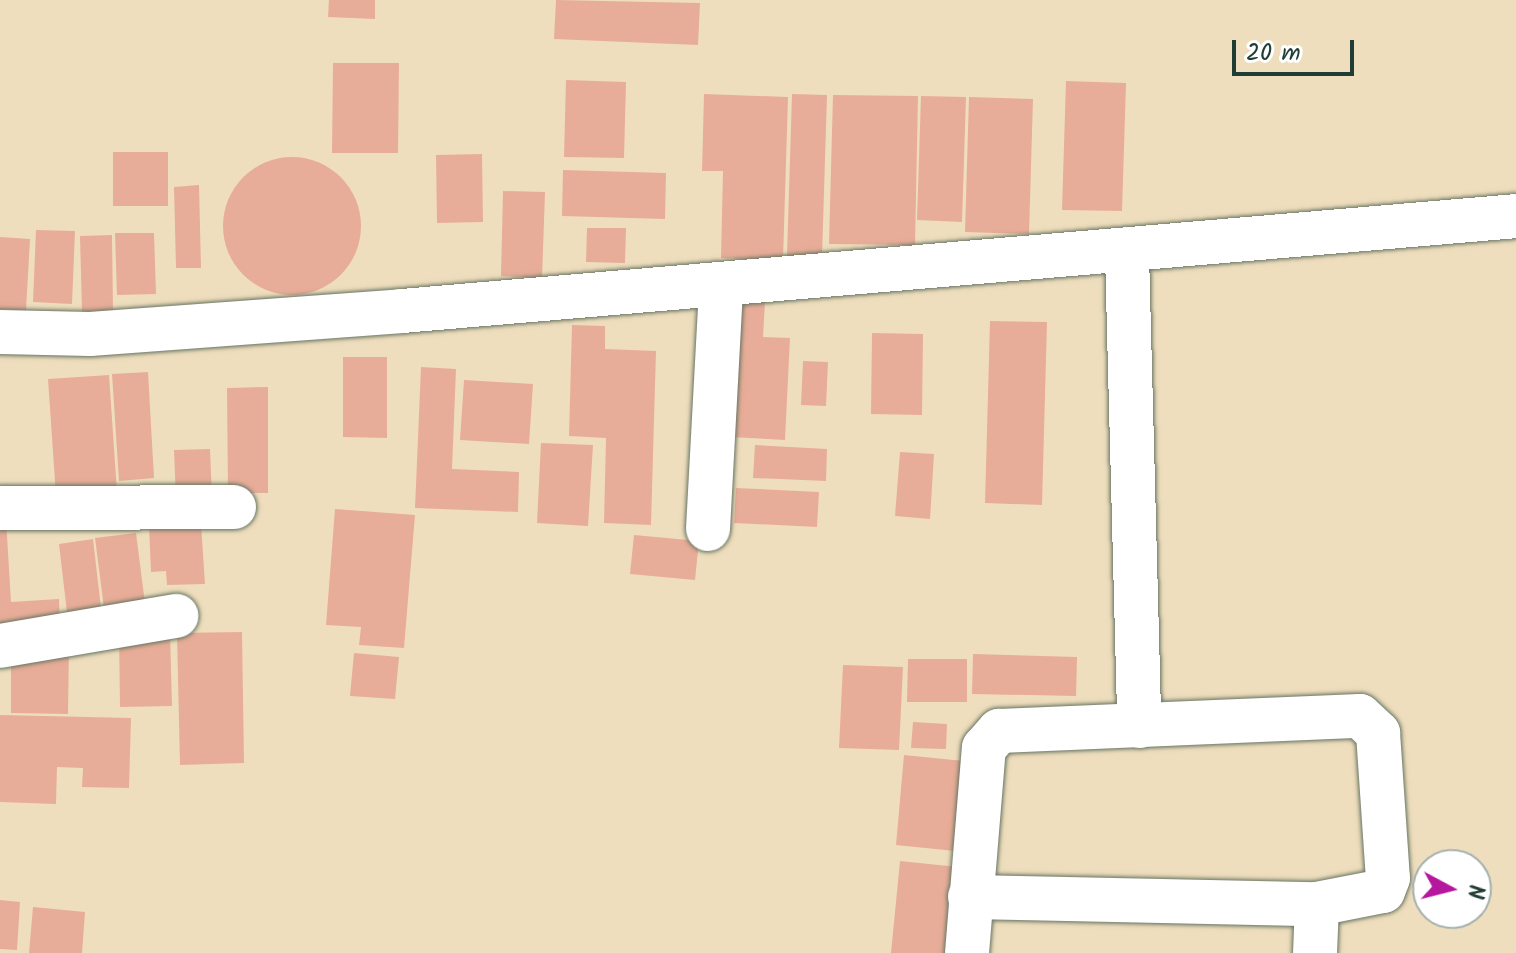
<!DOCTYPE html>
<style>
body{margin:0}
#map{position:relative;width:1516px;height:953px;overflow:hidden;background:#efdebd;font-family:Kalam,sans-serif}
div>[style]{position:absolute}
.building>*{inset:0;background:#e8ad98}
.round{border-radius:50%}
.roads{filter:drop-shadow(0 0 2px #687564) drop-shadow(0 0 2px #687564)}
.minor>*{height:44px;margin:-22px;padding:0 22px;transform-origin:22px;border-radius:22px;background:#fff}
span{translate:-50% -50%;white-space:nowrap;text-align:center;line-height:1.15;-webkit-text-stroke:6px #fff;paint-order:stroke}
.north{position:absolute;left:1412px;top:849px;width:80px;height:80px;box-sizing:border-box;background:#fff;border:2px solid #a5b1ae;border-radius:50%;rotate:97deg;font-size:22px;font-weight:700;line-height:32px;text-align:center;color:#1f3d34}
.north::after{content:'';display:block;margin:auto;width:28px;height:36px;background:#b5179e;clip-path:polygon(50% 0,100% 100%,50% 72%,0 100%)}
.scale{position:absolute;left:1232px;top:40px;width:122px;height:36px;box-sizing:border-box;border:4px solid #1f3d34;border-top:0;padding-left:10px;font-size:24px;line-height:28px;white-space:nowrap;color:#1f3d34;-webkit-text-stroke:6px #fff;paint-order:stroke}
</style>
<div id="map">
<div class="building">
<div style="clip-path:polygon(329px 0,375px 0,375px 19px,328px 17px)"></div>
<div style="clip-path:polygon(556px 0,700px 3px,698px 45px,554px 39px)"></div>
<div style="clip-path:polygon(333px 63px,399px 63px,398px 153px,332px 153px)"></div>
<div style="clip-path:polygon(566px 80px,626px 82px,624px 158px,564px 157px)"></div>
<div style="clip-path:polygon(1066px 81px,1126px 83px,1122px 211px,1062px 210px)"></div>
<div style="clip-path:polygon(704px 94px,788px 97px,783px 260px,721px 258px,723px 171px,702px 171px)"></div>
<div style="clip-path:polygon(792px 94px,827px 95px,822px 257px,787px 256px)"></div>
<div style="clip-path:polygon(833px 95px,918px 96px,915px 245px,829px 244px)"></div>
<div style="clip-path:polygon(921px 96px,966px 97px,962px 222px,917px 220px)"></div>
<div style="clip-path:polygon(969px 97px,1033px 99px,1029px 234px,965px 232px)"></div>
<div style="clip-path:polygon(113px 152px,168px 152px,168px 206px,113px 206px)"></div>
<div style="clip-path:polygon(482px 154px,483px 222px,437px 223px,436px 155px)"></div>
<div class="round" style="left:223px;top:157px;width:138px;height:138px"></div>
<div style="clip-path:polygon(563px 170px,666px 173px,665px 219px,562px 216px)"></div>
<div style="clip-path:polygon(199px 185px,201px 268px,176px 268px,174px 187px)"></div>
<div style="clip-path:polygon(503px 191px,545px 192px,542px 278px,501px 276px)"></div>
<div style="clip-path:polygon(587px 228px,626px 228px,625px 263px,586px 262px)"></div>
<div style="clip-path:polygon(36px 230px,75px 231px,72px 304px,33px 302px)"></div>
<div style="clip-path:polygon(115px 233px,154px 233px,156px 294px,117px 295px)"></div>
<div style="clip-path:polygon(112px 235px,113px 312px,82px 312px,80px 236px)"></div>
<div style="clip-path:polygon(0 237px,30px 239px,26px 310px,0 309px)"></div>
<div style="clip-path:polygon(737px 301px,765px 302px,763px 337px,790px 338px,785px 440px,730px 437px)"></div>
<div style="clip-path:polygon(990px 321px,1047px 322px,1042px 505px,985px 503px)"></div>
<div style="clip-path:polygon(572px 325px,605px 326px,605px 349px,656px 351px,651px 525px,604px 523px,606px 438px,569px 436px)"></div>
<div style="clip-path:polygon(872px 333px,923px 334px,922px 415px,871px 414px)"></div>
<div style="clip-path:polygon(343px 357px,387px 357px,387px 438px,343px 437px)"></div>
<div style="clip-path:polygon(803px 361px,828px 362px,826px 406px,801px 405px)"></div>
<div style="clip-path:polygon(421px 367px,456px 369px,452px 469px,519px 472px,518px 512px,415px 508px)"></div>
<div style="clip-path:polygon(148px 372px,154px 478px,119px 481px,112px 374px)"></div>
<div style="clip-path:polygon(109px 375px,117px 492px,56px 496px,48px 379px)"></div>
<div style="clip-path:polygon(464px 380px,533px 384px,529px 444px,460px 440px)"></div>
<div style="clip-path:polygon(268px 387px,268px 493px,228px 493px,227px 388px)"></div>
<div style="clip-path:polygon(541px 443px,593px 445px,588px 526px,537px 523px)"></div>
<div style="clip-path:polygon(755px 445px,827px 449px,826px 481px,753px 478px)"></div>
<div style="clip-path:polygon(210px 449px,212px 498px,176px 500px,174px 450px)"></div>
<div style="clip-path:polygon(900px 452px,934px 454px,930px 519px,895px 516px)"></div>
<div style="clip-path:polygon(736px 488px,819px 492px,817px 527px,734px 523px)"></div>
<div style="clip-path:polygon(335px 509px,415px 515px,404px 648px,359px 645px,361px 627px,326px 625px)"></div>
<div style="clip-path:polygon(0 519px,6px 519px,11px 602px,59px 599px,60px 627px,0 631px)"></div>
<div style="clip-path:polygon(201px 523px,205px 584px,167px 585px,166px 571px,151px 572px,149px 526px)"></div>
<div style="clip-path:polygon(136px 533px,146px 611px,105px 616px,95px 538px)"></div>
<div style="clip-path:polygon(634px 535px,699px 541px,695px 580px,630px 574px)"></div>
<div style="clip-path:polygon(93px 539px,102px 617px,68px 621px,59px 544px)"></div>
<div style="clip-path:polygon(170px 631px,172px 706px,120px 707px,119px 632px)"></div>
<div style="clip-path:polygon(242px 632px,244px 763px,180px 765px,177px 633px)"></div>
<div style="clip-path:polygon(11px 645px,69px 646px,68px 714px,11px 713px)"></div>
<div style="clip-path:polygon(354px 653px,399px 657px,395px 699px,350px 696px)"></div>
<div style="clip-path:polygon(973px 654px,1077px 657px,1076px 696px,972px 694px)"></div>
<div style="clip-path:polygon(908px 659px,967px 659px,967px 702px,907px 702px)"></div>
<div style="clip-path:polygon(843px 665px,903px 667px,899px 750px,839px 748px)"></div>
<div style="clip-path:polygon(0 715px,131px 718px,129px 788px,82px 787px,83px 768px,57px 767px,56px 804px,0 802px)"></div>
<div style="clip-path:polygon(913px 722px,947px 724px,946px 749px,911px 748px)"></div>
<div style="clip-path:polygon(904px 755px,964px 761px,955px 851px,896px 845px)"></div>
<div style="clip-path:polygon(900px 861px,958px 867px,950px 953px,891px 953px)"></div>
<div style="clip-path:polygon(0 900px,20px 902px,17px 950px,0 949px)"></div>
<div style="clip-path:polygon(33px 907px,85px 912px,82px 953px,29px 953px)"></div>
</div>
<div class="roads">
<div class="minor">
<div style="left:1127px;top:254px;width:472px;rotate:88.5deg"></div>
<div style="left:0;top:332px;width:90px;rotate:1.3deg"></div>
<div style="left:90px;top:334px;width:313px;rotate:-4.2deg"></div>
<div style="left:402px;top:311px;width:1118px;rotate:-4.87deg"></div>
<div style="left:0;top:508px;width:234px;rotate:-0.2deg"></div>
<div style="left:708px;top:529px;width:243px;rotate:-86.9deg"></div>
<div style="left:0;top:646px;width:179px;rotate:-9.7deg"></div>
<div style="left:970px;top:897px;width:347px;rotate:1.2deg"></div>
<div style="left:967px;top:953px;width:206px;rotate:-85.3deg"></div>
<div style="left:984px;top:748px;width:23px;rotate:-49deg"></div>
<div style="left:999px;top:731px;width:361px;rotate:-2.4deg"></div>
<div style="left:1360px;top:716px;width:25px;rotate:43deg"></div>
<div style="left:1378px;top:733px;width:145px;rotate:86.1deg"></div>
<div style="left:1388px;top:878px;width:14px;rotate:111deg"></div>
<div style="left:1383px;top:891px;width:67px;rotate:168.9deg"></div>
<div style="left:1317px;top:904px;width:49px;rotate:92.3deg"></div>
</div>
</div>
<div class="north">N</div>
<div class="scale">20 m</div>
</div>
